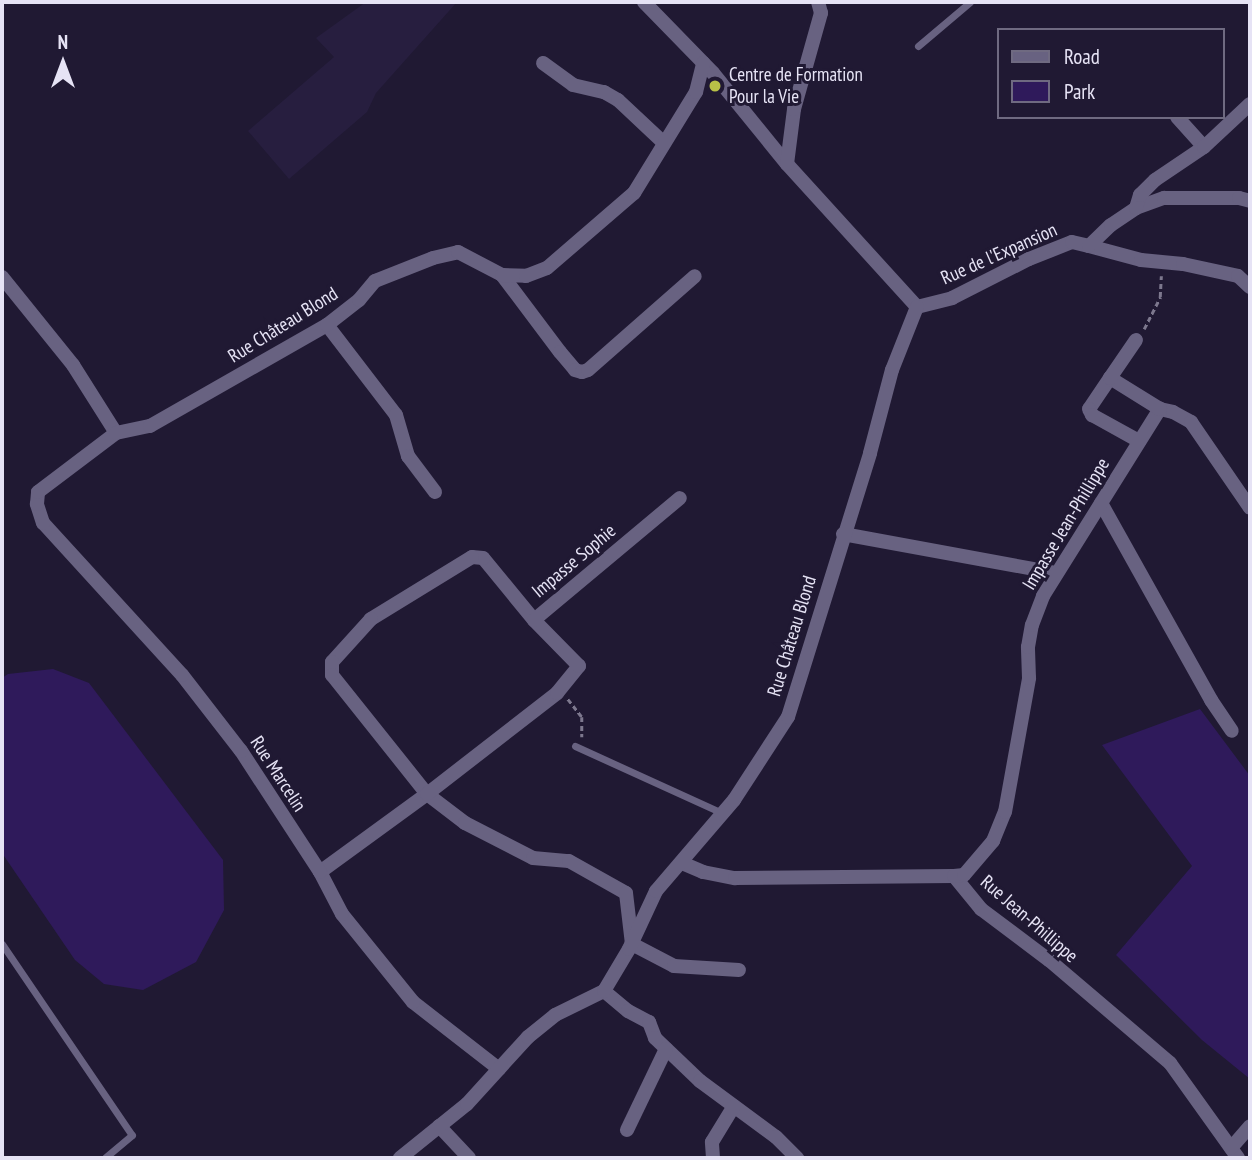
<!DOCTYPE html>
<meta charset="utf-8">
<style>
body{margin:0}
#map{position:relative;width:1252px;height:1160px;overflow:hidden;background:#201933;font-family:"PT Sans Narrow",sans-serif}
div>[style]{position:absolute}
.built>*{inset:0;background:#271e3f}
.green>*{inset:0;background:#2f1a5b}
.path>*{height:2.5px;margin-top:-1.25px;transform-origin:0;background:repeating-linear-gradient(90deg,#7d788e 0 5px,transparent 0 8.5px)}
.service>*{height:7px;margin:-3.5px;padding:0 3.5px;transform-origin:3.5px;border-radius:3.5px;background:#686281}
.minor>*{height:14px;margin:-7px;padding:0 7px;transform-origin:7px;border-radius:7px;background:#686281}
.dots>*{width:19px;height:19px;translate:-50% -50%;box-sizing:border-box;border:4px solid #201933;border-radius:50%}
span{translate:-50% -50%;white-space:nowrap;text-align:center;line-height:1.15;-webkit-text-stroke:6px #201933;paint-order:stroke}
.poi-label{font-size:19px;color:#e6e3f5}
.left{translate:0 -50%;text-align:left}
.street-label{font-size:19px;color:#e6e3f5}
.frame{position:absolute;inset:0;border:4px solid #e6e3f5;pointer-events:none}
.legend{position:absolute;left:997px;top:28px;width:228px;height:91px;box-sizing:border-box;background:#201933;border:2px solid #6f6a81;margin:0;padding:9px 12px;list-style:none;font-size:21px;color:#e6e3f5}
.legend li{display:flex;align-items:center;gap:14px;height:35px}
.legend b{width:35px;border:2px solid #6f6a81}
.north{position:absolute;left:28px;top:28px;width:70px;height:70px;-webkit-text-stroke:5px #201933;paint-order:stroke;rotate:0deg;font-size:19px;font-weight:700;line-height:28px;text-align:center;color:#e6e3f5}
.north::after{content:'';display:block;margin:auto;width:24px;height:32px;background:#e6e3f5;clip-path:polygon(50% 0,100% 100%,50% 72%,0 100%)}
</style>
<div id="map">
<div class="built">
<div style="clip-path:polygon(366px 2px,457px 2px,376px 93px,367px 112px,289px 179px,248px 131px,334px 57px,316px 38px)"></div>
</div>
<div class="green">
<div style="clip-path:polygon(53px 669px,89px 683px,223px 860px,224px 910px,196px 962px,143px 990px,104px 984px,75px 960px,2px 853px,2px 678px,8px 674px)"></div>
<div style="clip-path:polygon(1200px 709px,1250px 776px,1250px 1079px,1202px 1040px,1116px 955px,1192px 866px,1102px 745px)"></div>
</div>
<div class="path">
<div style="left:1144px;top:329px;width:36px;rotate:-63deg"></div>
<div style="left:1160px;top:297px;width:21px;rotate:-87deg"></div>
<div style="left:568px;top:699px;width:23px;rotate:52deg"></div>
<div style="left:582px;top:717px;width:20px;rotate:90deg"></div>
</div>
<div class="service">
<div style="left:918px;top:46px;width:68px;rotate:-40.2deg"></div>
<div style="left:575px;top:746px;width:162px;rotate:24.5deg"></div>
<div style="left:2px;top:944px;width:231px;rotate:55.8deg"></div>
<div style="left:132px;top:1135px;width:35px;rotate:140deg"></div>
</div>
<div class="minor">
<div style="left:644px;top:2px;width:99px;rotate:45.8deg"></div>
<div style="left:713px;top:73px;width:117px;rotate:50.9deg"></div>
<div style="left:787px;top:164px;width:193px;rotate:47.7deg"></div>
<div style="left:543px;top:63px;width:37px;rotate:36deg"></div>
<div style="left:573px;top:85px;width:32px;rotate:13deg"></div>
<div style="left:604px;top:92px;width:16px;rotate:30deg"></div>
<div style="left:618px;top:100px;width:63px;rotate:43.1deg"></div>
<div style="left:1177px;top:117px;width:40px;rotate:48deg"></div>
<div style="left:787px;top:164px;width:55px;rotate:-82.7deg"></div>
<div style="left:794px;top:109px;width:100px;rotate:-74.3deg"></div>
<div style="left:821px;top:13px;width:11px;rotate:-105deg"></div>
<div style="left:1136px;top:208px;width:30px;rotate:-20deg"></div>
<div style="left:1164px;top:198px;width:75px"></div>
<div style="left:1239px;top:198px;width:11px;rotate:15deg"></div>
<div style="left:1089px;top:246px;width:54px;rotate:15.1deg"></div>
<div style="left:1141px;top:260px;width:42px;rotate:5.4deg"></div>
<div style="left:1183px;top:264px;width:56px;rotate:12.3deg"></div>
<div style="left:1238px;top:276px;width:16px;rotate:43deg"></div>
<div style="left:502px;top:275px;width:96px;rotate:53deg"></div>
<div style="left:560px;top:352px;width:23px;rotate:50deg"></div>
<div style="left:575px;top:370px;width:7px;rotate:16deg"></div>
<div style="left:582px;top:372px;width:6px;rotate:-18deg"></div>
<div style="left:588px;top:370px;width:142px;rotate:-41.3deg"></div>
<div style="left:2px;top:277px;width:113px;rotate:51.1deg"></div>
<div style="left:73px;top:365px;width:80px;rotate:57.7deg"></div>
<div style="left:917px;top:307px;width:36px;rotate:-14deg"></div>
<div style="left:952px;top:298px;width:86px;rotate:-26.9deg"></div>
<div style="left:1029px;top:259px;width:46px;rotate:-21.6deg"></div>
<div style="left:1072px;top:242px;width:17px;rotate:13deg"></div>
<div style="left:1089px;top:246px;width:30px;rotate:-44deg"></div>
<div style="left:1111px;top:225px;width:30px;rotate:-34deg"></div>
<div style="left:1136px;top:208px;width:14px;rotate:-73deg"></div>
<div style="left:1140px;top:195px;width:21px;rotate:-45deg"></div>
<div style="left:1155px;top:180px;width:59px;rotate:-34deg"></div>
<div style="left:1204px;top:147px;width:63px;rotate:-43.1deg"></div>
<div style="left:327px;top:325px;width:113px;rotate:52.5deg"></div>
<div style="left:396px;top:415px;width:43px;rotate:73.7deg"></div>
<div style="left:408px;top:456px;width:45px;rotate:53.1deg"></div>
<div style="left:1110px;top:378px;width:37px;rotate:124deg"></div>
<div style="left:1089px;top:409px;width:7px;rotate:63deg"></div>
<div style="left:1092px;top:415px;width:54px;rotate:29deg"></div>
<div style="left:1160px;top:409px;width:13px;rotate:13deg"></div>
<div style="left:1173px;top:412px;width:21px;rotate:29deg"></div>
<div style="left:1191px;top:422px;width:104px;rotate:55.5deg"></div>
<div style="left:1101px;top:503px;width:226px;rotate:60.8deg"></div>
<div style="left:1211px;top:700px;width:37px;rotate:56deg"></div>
<div style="left:843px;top:534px;width:217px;rotate:10.4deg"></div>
<div style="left:534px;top:620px;width:80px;rotate:-129.4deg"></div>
<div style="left:483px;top:558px;width:11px;rotate:-175deg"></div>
<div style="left:472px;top:557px;width:119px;rotate:148.5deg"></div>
<div style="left:371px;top:619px;width:58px;rotate:132.2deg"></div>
<div style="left:332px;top:662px;width:13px;rotate:90deg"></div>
<div style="left:332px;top:675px;width:152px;rotate:51.4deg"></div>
<div style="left:427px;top:794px;width:48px;rotate:37.3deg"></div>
<div style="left:465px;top:823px;width:76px;rotate:27.2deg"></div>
<div style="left:533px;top:858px;width:36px;rotate:5deg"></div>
<div style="left:569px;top:861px;width:65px;rotate:29.3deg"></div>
<div style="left:626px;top:893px;width:51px;rotate:83.3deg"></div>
<div style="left:632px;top:944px;width:47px;rotate:27.6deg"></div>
<div style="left:674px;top:966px;width:65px;rotate:3.5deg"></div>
<div style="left:682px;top:863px;width:23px;rotate:23deg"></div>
<div style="left:703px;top:872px;width:33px;rotate:11deg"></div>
<div style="left:735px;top:878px;width:219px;rotate:-0.5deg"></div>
<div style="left:954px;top:876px;width:43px;rotate:50.7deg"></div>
<div style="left:981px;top:909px;width:85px;rotate:36.9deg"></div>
<div style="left:1049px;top:960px;width:159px;rotate:40.4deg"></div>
<div style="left:1170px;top:1063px;width:117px;rotate:54.4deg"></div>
<div style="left:320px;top:872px;width:132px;rotate:-36.1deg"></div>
<div style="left:427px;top:794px;width:165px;rotate:-37.8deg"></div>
<div style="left:557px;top:693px;width:35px;rotate:-51deg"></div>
<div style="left:579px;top:666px;width:64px;rotate:-134.4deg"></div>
<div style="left:534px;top:620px;width:190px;rotate:-39.9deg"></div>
<div style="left:954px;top:876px;width:10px;rotate:-6deg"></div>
<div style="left:964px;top:875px;width:45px;rotate:-49.5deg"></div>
<div style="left:993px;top:841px;width:31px;rotate:-68deg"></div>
<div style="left:1005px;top:812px;width:136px;rotate:-79.8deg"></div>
<div style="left:1029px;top:678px;width:31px;rotate:-92deg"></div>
<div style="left:1028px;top:647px;width:22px;rotate:-80deg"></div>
<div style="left:1032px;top:625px;width:31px;rotate:-69deg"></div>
<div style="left:1043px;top:596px;width:221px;rotate:-58deg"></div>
<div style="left:1160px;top:409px;width:59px;rotate:-148.2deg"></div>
<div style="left:1110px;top:378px;width:46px;rotate:-55.6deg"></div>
<div style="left:604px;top:991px;width:31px;rotate:40deg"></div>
<div style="left:628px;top:1011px;width:24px;rotate:28deg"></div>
<div style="left:649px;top:1022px;width:17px;rotate:69deg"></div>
<div style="left:655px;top:1038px;width:62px;rotate:43.7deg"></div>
<div style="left:700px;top:1081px;width:94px;rotate:36.4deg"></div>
<div style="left:776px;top:1137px;width:30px;rotate:45deg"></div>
<div style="left:499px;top:1069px;width:109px;rotate:-142.1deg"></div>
<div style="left:413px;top:1002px;width:113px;rotate:-128.9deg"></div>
<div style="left:342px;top:914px;width:47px;rotate:-117.6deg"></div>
<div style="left:320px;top:872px;width:145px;rotate:-123.1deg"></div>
<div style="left:241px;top:751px;width:96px;rotate:-127.8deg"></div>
<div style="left:182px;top:675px;width:206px;rotate:-132.4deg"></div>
<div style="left:43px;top:523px;width:20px;rotate:-108deg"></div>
<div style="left:37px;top:504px;width:12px;rotate:-85deg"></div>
<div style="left:38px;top:492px;width:98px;rotate:-37.1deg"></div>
<div style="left:116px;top:433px;width:35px;rotate:-12deg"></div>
<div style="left:150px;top:426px;width:204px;rotate:-29.7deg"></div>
<div style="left:327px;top:325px;width:41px;rotate:-38deg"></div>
<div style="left:359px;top:300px;width:25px;rotate:-50deg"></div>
<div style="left:375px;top:281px;width:62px;rotate:-21.6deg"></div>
<div style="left:433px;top:258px;width:26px;rotate:-13deg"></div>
<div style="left:458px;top:252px;width:50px;rotate:27.6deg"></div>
<div style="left:502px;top:275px;width:24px;rotate:2deg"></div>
<div style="left:526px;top:276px;width:22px;rotate:-21deg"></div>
<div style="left:547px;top:268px;width:115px;rotate:-40.8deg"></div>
<div style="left:634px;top:193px;width:119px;rotate:-58.5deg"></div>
<div style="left:696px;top:92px;width:30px;rotate:-76deg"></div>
<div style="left:439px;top:1126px;width:44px;rotate:46.8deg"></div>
<div style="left:627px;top:1130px;width:90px;rotate:-64.3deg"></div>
<div style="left:1231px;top:1148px;width:29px;rotate:-49deg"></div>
<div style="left:400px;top:1158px;width:86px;rotate:-38.9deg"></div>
<div style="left:467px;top:1104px;width:91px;rotate:-47.7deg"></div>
<div style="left:528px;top:1037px;width:35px;rotate:-39deg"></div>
<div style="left:555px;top:1015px;width:55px;rotate:-26.1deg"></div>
<div style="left:604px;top:991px;width:49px;rotate:-59.2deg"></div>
<div style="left:629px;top:949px;width:64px;rotate:-65deg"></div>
<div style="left:656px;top:891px;width:120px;rotate:-49.4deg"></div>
<div style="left:734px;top:800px;width:99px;rotate:-57deg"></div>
<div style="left:788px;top:717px;width:276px;rotate:-72.7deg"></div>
<div style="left:870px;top:453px;width:86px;rotate:-75.2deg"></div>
<div style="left:892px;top:370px;width:68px;rotate:-68.4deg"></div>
<div style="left:713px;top:1158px;width:16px;rotate:-94deg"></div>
<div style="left:712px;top:1142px;width:42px;rotate:-58.6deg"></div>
</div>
<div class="dots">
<div style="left:715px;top:86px;background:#b8c147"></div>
</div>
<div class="poi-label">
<span class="left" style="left:729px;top:86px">Centre de Formation<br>Pour la Vie</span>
</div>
<div class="street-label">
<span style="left:999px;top:254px;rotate:-24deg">Rue de l'Expansion</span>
<span style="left:283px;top:325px;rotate:-32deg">Rue Château Blond</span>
<span style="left:1066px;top:524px;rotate:-59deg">Impasse Jean-Phillippe</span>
<span style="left:574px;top:561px;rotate:-40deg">Impasse Sophie</span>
<span style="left:792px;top:636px;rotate:-73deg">Rue Château Blond</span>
<span style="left:278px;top:774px;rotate:57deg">Rue Marcelin</span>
<span style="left:1029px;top:919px;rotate:41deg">Rue Jean-Phillippe</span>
</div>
<div class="frame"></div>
<ul class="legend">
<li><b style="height:9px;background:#686281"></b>Road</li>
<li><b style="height:19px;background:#2f1a5b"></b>Park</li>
</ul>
<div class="north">N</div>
</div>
